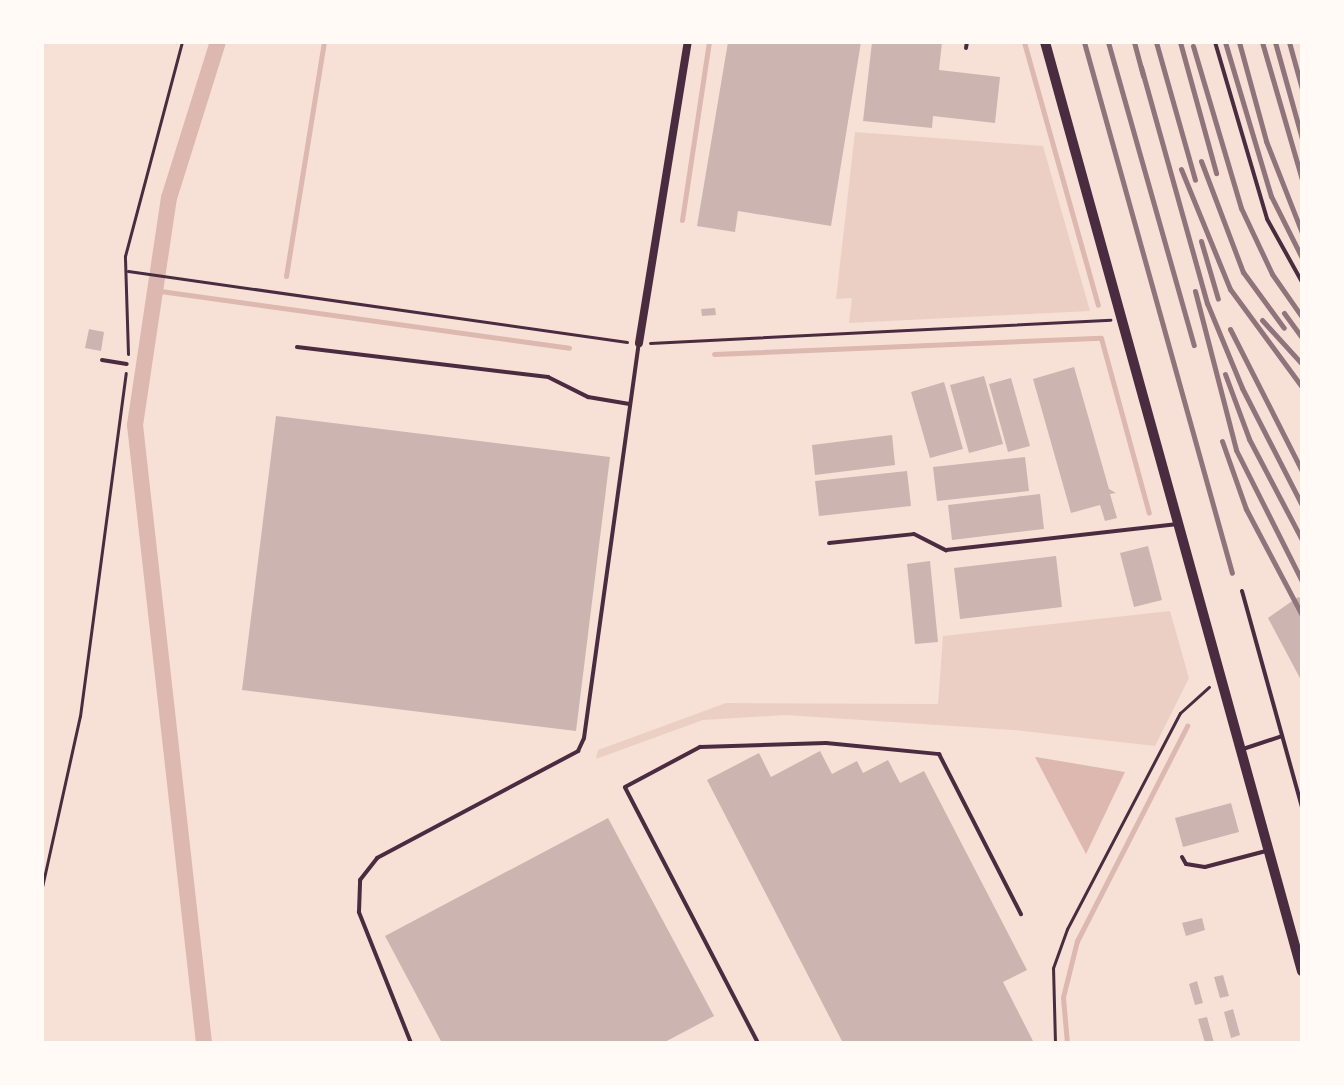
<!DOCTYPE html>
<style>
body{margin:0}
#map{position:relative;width:1344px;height:1085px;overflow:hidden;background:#f7e1d7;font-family:"Open Sans",sans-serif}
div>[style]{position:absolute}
.green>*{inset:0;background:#ebcfc5}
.water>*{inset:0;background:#dcb8b0}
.stream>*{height:5px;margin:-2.5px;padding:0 2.5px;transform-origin:2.5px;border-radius:2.5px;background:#dcb8b0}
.canal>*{height:16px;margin:-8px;padding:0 8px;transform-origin:8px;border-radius:8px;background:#dcb8b0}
.building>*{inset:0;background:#ccb4b1}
.path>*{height:3px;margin:-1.5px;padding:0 1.5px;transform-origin:1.5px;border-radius:1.5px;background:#4a2c40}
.service>*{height:4px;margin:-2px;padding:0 2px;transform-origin:2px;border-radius:2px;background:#4a2c40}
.minor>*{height:8px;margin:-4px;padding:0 4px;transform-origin:4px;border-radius:4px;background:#4a2c40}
.tertiary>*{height:10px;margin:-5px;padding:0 5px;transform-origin:5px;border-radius:5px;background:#4a2c40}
.rail>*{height:5px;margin:-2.5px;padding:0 2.5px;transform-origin:2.5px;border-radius:2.5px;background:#8f747c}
span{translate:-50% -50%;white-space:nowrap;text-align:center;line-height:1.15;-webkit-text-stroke:6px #fffaf5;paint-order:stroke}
.frame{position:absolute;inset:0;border:44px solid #fffaf5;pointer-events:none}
</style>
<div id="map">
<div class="green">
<div style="clip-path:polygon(855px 132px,1043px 146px,1090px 311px,849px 323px,852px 298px,836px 299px)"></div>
<div style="clip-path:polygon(1170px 611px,1189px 678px,1155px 746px,1013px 730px,786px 715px,703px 720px,596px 759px,598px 750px,726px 703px,938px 704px,943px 636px)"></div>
</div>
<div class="water">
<div style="clip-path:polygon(1036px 757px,1125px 772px,1086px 854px,1035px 757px)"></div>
</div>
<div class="stream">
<div style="left:1024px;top:42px;width:273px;rotate:74.3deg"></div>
<div style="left:682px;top:220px;width:180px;rotate:-81.4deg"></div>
<div style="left:286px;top:276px;width:237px;rotate:-80.8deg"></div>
<div style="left:153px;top:290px;width:420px;rotate:7.9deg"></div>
<div style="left:714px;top:354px;width:387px;rotate:-2.4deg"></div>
<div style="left:1101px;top:338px;width:181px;rotate:74.7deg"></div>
<div style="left:1067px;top:1043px;width:46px;rotate:-95deg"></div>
<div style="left:1063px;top:997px;width:58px;rotate:-76deg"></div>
<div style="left:1077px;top:941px;width:242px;rotate:-62.9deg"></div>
</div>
<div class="canal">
<div style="left:204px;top:1043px;width:622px;rotate:-96.37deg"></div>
<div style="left:135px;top:425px;width:230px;rotate:-81.5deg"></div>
<div style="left:169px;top:198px;width:164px;rotate:-72.6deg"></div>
</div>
<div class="building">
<div style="clip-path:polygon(728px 42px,861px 42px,831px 226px,738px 211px,735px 232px,697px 226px)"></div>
<div style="clip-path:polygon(872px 42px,942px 42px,939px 70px,1000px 77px,995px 123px,933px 116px,932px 128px,863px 121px)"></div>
<div style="clip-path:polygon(715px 308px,716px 315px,702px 316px,701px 309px)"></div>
<div style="clip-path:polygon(89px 329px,104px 332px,101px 351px,85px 348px)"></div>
<div style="clip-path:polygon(1074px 367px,1109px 489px,1116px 493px,1110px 494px,1117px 518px,1105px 521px,1100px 505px,1071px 513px,1033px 379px)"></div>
<div style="clip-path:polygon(984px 376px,1003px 444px,969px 453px,950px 385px)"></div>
<div style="clip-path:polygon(1011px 378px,1030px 446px,1008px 452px,989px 384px)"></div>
<div style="clip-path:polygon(944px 382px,963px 449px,930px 458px,911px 392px)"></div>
<div style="clip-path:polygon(276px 416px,610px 457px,576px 731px,242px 690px)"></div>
<div style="clip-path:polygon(892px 435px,895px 465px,815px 475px,812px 445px)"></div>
<div style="clip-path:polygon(1025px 457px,1029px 491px,937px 501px,933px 467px)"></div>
<div style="clip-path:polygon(907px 471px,911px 506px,819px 516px,815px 481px)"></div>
<div style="clip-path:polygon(1040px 494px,1044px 529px,952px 540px,948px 505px)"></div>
<div style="clip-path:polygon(1148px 546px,1162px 600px,1134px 607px,1120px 553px)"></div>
<div style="clip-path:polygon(1056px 556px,1062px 607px,960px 619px,954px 568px)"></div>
<div style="clip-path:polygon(930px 561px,938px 642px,915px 644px,907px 564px)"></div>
<div style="clip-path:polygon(1298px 597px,1302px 599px,1302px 682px,1268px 618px)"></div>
<div style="clip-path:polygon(820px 751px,832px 774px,857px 761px,863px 773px,888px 760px,900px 783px,924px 771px,1027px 970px,1003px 982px,1034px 1043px,843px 1043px,707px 780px,759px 753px,771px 777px)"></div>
<div style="clip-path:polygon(1231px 803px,1239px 832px,1183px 847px,1175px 818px)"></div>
<div style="clip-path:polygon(608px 818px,714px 1016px,663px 1043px,442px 1043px,385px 936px)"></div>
<div style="clip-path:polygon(1202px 918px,1205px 930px,1186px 936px,1182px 923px)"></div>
<div style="clip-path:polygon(1223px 975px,1229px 996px,1220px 998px,1214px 977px)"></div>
<div style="clip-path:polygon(1197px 981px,1203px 1003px,1195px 1005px,1189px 984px)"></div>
<div style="clip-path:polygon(1233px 1009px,1240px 1035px,1231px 1038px,1224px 1012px)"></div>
<div style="clip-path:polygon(1207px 1017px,1214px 1043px,1205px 1043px,1198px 1019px)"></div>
</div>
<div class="path">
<div style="left:128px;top:271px;width:504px;rotate:8.1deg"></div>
<div style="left:650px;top:343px;width:461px;rotate:-2.9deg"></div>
<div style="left:128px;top:354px;width:98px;rotate:-91.8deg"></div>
<div style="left:125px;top:256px;width:221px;rotate:-75.1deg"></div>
<div style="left:42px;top:887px;width:175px;rotate:-77.5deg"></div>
<div style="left:80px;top:716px;width:346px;rotate:-82.4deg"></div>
<div style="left:1055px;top:1043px;width:75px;rotate:-91.5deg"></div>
<div style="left:1053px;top:968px;width:41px;rotate:-70.3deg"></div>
<div style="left:1067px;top:929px;width:244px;rotate:-62.4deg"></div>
<div style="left:1180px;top:713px;width:39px;rotate:-42deg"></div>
</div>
<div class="service">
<div style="left:1215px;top:42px;width:184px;rotate:73.6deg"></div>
<div style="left:1267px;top:219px;width:72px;rotate:60.9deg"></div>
<div style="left:966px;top:48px;width:6px;rotate:-81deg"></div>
<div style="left:297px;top:347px;width:253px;rotate:6.8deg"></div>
<div style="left:548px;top:377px;width:45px;rotate:26.6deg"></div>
<div style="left:588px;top:397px;width:42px;rotate:9.7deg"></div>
<div style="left:102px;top:360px;width:25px;rotate:9deg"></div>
<div style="left:829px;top:543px;width:85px;rotate:-6deg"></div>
<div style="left:914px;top:534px;width:36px;rotate:27deg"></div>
<div style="left:946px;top:550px;width:231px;rotate:-6.4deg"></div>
<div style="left:1242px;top:591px;width:225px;rotate:74.5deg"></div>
<div style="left:1243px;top:749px;width:41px;rotate:-18.4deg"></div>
<div style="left:1182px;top:857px;width:8px;rotate:60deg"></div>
<div style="left:1186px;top:864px;width:19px;rotate:9deg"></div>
<div style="left:1205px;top:867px;width:63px;rotate:-14.7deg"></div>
<div style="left:411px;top:1043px;width:141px;rotate:-111.7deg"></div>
<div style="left:359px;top:912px;width:32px;rotate:-88deg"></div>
<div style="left:360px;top:880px;width:28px;rotate:-52deg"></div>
<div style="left:377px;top:858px;width:228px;rotate:-28deg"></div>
<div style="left:578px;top:751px;width:14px;rotate:-65deg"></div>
<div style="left:584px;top:738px;width:399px;rotate:-82.1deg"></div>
<div style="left:758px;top:1043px;width:288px;rotate:-117.5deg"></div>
<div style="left:625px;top:787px;width:85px;rotate:-28.1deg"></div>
<div style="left:700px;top:747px;width:126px;rotate:-1.8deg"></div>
<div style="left:826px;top:743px;width:114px;rotate:5.6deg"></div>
<div style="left:939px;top:754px;width:180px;rotate:62.9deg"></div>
</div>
<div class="minor">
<div style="left:639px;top:343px;width:305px;rotate:-80.8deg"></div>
</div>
<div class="tertiary">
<div style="left:1045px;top:42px;width:964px;rotate:74.54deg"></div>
</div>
<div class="rail">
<div style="left:1084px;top:42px;width:551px;rotate:74.43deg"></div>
<div style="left:1108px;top:42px;width:315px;rotate:74.2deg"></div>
<div style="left:1134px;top:42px;width:35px;rotate:75deg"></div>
<div style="left:1156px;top:42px;width:143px;rotate:74.2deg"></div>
<div style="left:1180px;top:42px;width:136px;rotate:74.6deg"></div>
<div style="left:1225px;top:42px;width:161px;rotate:73.4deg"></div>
<div style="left:1271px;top:196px;width:69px;rotate:63.4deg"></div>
<div style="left:1239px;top:42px;width:103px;rotate:74.7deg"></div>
<div style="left:1266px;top:141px;width:99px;rotate:68.6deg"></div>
<div style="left:1262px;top:42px;width:144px;rotate:73.8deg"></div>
<div style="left:1275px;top:42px;width:101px;rotate:74.4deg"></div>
<div style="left:1289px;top:42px;width:49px;rotate:74.5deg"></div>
<div style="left:1193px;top:46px;width:169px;rotate:73.5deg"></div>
<div style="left:1241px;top:208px;width:73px;rotate:64.8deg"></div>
<div style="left:1272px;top:274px;width:52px;rotate:55.1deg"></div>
<div style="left:1141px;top:67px;width:245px;rotate:74.4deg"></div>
<div style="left:1207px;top:303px;width:92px;rotate:67.6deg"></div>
<div style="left:1242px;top:388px;width:131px;rotate:62.9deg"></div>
<div style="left:1201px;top:161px;width:119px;rotate:69.3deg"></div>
<div style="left:1243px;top:272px;width:69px;rotate:53.8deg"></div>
<div style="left:1181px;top:169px;width:130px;rotate:67.8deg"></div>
<div style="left:1230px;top:289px;width:122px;rotate:53.7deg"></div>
<div style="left:1201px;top:241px;width:60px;rotate:73.7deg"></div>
<div style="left:1195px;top:291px;width:164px;rotate:75.5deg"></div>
<div style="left:1236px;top:450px;width:147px;rotate:63.3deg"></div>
<div style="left:1284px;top:313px;width:31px;rotate:54deg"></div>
<div style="left:1262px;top:320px;width:59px;rotate:47.7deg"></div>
<div style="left:1230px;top:329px;width:159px;rotate:63.1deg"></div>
<div style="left:1225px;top:374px;width:69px;rotate:69.7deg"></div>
<div style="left:1249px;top:439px;width:114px;rotate:62.3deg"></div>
<div style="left:1222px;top:441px;width:72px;rotate:70.6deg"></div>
<div style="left:1246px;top:509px;width:120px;rotate:62.2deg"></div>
</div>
<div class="frame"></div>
</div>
